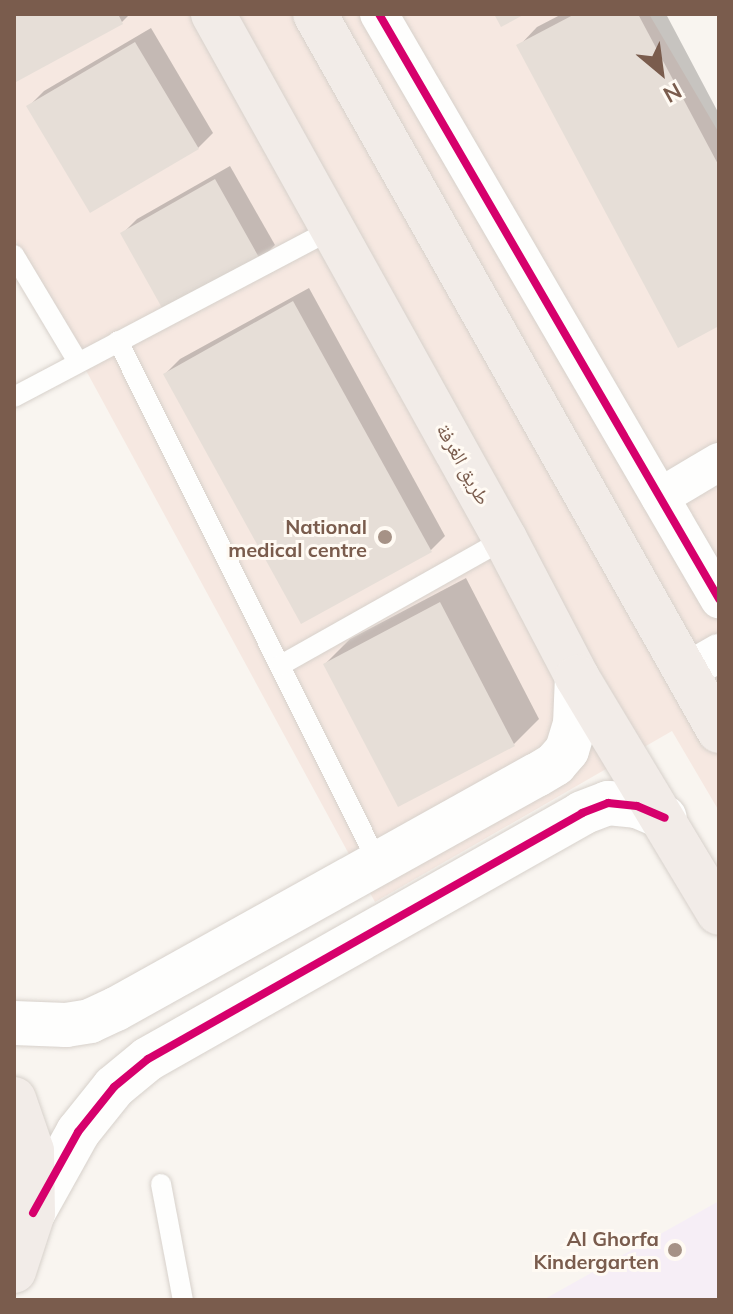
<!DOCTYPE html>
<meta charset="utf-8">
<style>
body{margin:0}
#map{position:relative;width:733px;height:1314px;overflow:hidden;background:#f9f5f0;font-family:Mulish,"Noto Naskh Arabic",sans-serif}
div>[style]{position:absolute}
.commercial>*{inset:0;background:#f6e8e1}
.education>*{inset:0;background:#f6eef6}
.shadow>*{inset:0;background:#0003}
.building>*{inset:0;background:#e6ded7}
.roads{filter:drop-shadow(0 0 2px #d7d1cb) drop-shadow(0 0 2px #d7d1cb)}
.service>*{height:20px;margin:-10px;padding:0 10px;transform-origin:10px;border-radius:10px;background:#fefefd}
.minor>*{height:38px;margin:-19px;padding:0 19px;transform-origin:19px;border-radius:19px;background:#fefefd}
.tertiary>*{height:44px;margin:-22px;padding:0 22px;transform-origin:22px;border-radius:22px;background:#fefefd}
.trunk>*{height:44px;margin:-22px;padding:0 22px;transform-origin:22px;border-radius:22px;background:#f2ece8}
.cycleway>*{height:8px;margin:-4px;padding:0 4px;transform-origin:4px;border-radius:4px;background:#d6006c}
.dots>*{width:22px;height:22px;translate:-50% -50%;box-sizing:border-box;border:4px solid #fffaf3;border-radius:50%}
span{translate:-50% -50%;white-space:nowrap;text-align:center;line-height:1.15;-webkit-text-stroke:6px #fffaf3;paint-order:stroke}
.street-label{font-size:20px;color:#7a5c4d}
.poi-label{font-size:20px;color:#7a5c4d;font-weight:700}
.right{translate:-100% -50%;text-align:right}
.frame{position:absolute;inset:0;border:16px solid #7a5c4d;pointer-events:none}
.north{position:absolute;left:621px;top:32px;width:80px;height:80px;-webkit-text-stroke:6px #fffaf3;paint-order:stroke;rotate:151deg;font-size:22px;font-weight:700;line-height:32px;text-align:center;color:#7a5c4d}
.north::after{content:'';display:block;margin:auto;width:28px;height:36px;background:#7a5c4d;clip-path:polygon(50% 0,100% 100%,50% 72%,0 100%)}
</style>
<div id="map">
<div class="commercial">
<div style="clip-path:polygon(14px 14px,649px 14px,719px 133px,719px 811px,672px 731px,375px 902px,14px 238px)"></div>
</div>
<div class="education">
<div style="clip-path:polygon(719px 1201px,719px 1300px,543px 1300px)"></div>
</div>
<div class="shadow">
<div style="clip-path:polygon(14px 14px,130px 14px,122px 22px,17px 79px)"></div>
<div style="clip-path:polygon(562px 14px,666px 14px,719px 114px,719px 323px,519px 46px,537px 27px)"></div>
<div style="clip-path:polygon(151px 28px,213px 133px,198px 148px,29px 106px,44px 91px)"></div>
<div style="clip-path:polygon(230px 166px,275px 245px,260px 260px,122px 234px,137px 219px)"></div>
<div style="clip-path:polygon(309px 288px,445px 536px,430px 551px,165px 374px,180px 359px)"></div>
<div style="clip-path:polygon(466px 578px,539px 719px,514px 744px,325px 664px,350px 639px)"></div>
</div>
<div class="building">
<div style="clip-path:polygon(14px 14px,118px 14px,123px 24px,16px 82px)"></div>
<div style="clip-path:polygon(494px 14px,525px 14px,501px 27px)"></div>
<div style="clip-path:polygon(575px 14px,638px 14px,719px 166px,719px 326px,678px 348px,516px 45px)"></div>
<div style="clip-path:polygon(135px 42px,199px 149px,90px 213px,26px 106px)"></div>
<div style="clip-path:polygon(215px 179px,261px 261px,166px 315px,120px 233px)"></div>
<div style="clip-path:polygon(293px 301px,432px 552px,301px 624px,163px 374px)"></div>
<div style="clip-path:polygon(440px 602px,515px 746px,398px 807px,323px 664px)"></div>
</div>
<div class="roads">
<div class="service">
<div style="left:14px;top:255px;width:125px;rotate:59.1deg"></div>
<div style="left:118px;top:341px;width:583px;rotate:63.52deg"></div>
<div style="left:14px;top:397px;width:361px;rotate:-27.8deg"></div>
<div style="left:281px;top:665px;width:257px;rotate:-29.4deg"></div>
<div style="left:161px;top:1184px;width:118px;rotate:79.3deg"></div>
</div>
<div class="minor">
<div style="left:379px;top:14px;width:677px;rotate:59.83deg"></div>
<div style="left:660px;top:497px;width:69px;rotate:-30.7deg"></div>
<div style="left:686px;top:672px;width:38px;rotate:-30deg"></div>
</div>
<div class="tertiary">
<div style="left:14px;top:1023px;width:52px;rotate:2.2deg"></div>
<div style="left:66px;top:1025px;width:24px;rotate:-9deg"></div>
<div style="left:90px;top:1021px;width:29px;rotate:-25deg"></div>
<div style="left:116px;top:1009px;width:482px;rotate:-29.1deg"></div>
<div style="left:537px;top:775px;width:21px;rotate:-31deg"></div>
<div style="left:555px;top:764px;width:18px;rotate:-49deg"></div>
<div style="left:567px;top:750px;width:27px;rotate:-73deg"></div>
<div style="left:575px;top:724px;width:47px;rotate:-87.6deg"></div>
<div style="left:33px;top:1213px;width:93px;rotate:-60.9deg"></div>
<div style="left:78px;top:1132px;width:58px;rotate:-51.3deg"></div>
<div style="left:114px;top:1087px;width:44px;rotate:-39.5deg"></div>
<div style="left:148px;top:1059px;width:499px;rotate:-29.5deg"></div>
<div style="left:582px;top:813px;width:28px;rotate:-21deg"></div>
<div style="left:608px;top:803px;width:29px;rotate:6deg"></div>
<div style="left:637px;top:806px;width:30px;rotate:23deg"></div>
</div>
<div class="trunk">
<div style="left:213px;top:14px;width:601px;rotate:60.92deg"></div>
<div style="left:505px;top:539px;width:156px;rotate:62.4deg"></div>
<div style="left:577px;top:677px;width:275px;rotate:59deg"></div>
<div style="left:315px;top:14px;width:823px;rotate:60.6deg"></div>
<div style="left:14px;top:1099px;width:55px;rotate:70.9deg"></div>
<div style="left:32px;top:1151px;width:62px;rotate:89.1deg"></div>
<div style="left:33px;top:1213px;width:61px;rotate:108.1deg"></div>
</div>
</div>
<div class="cycleway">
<div style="left:379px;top:14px;width:677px;rotate:59.83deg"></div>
<div style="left:33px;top:1213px;width:93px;rotate:-60.9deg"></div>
<div style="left:78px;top:1132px;width:58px;rotate:-51.3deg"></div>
<div style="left:114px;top:1087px;width:44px;rotate:-39.5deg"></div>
<div style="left:148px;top:1059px;width:499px;rotate:-29.5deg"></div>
<div style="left:582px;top:813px;width:28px;rotate:-21deg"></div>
<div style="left:608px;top:803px;width:29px;rotate:6deg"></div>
<div style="left:637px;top:806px;width:30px;rotate:23deg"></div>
</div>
<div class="dots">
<div style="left:385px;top:537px;background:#a69286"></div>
<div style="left:675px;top:1250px;background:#a69286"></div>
</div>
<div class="street-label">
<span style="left:464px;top:464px;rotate:61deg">طريق الغرفة</span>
</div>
<div class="poi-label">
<span class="right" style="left:367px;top:538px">National<br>medical centre</span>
<span class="right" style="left:659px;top:1250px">Al Ghorfa<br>Kindergarten</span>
</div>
<div class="frame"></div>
<div class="north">N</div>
</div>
